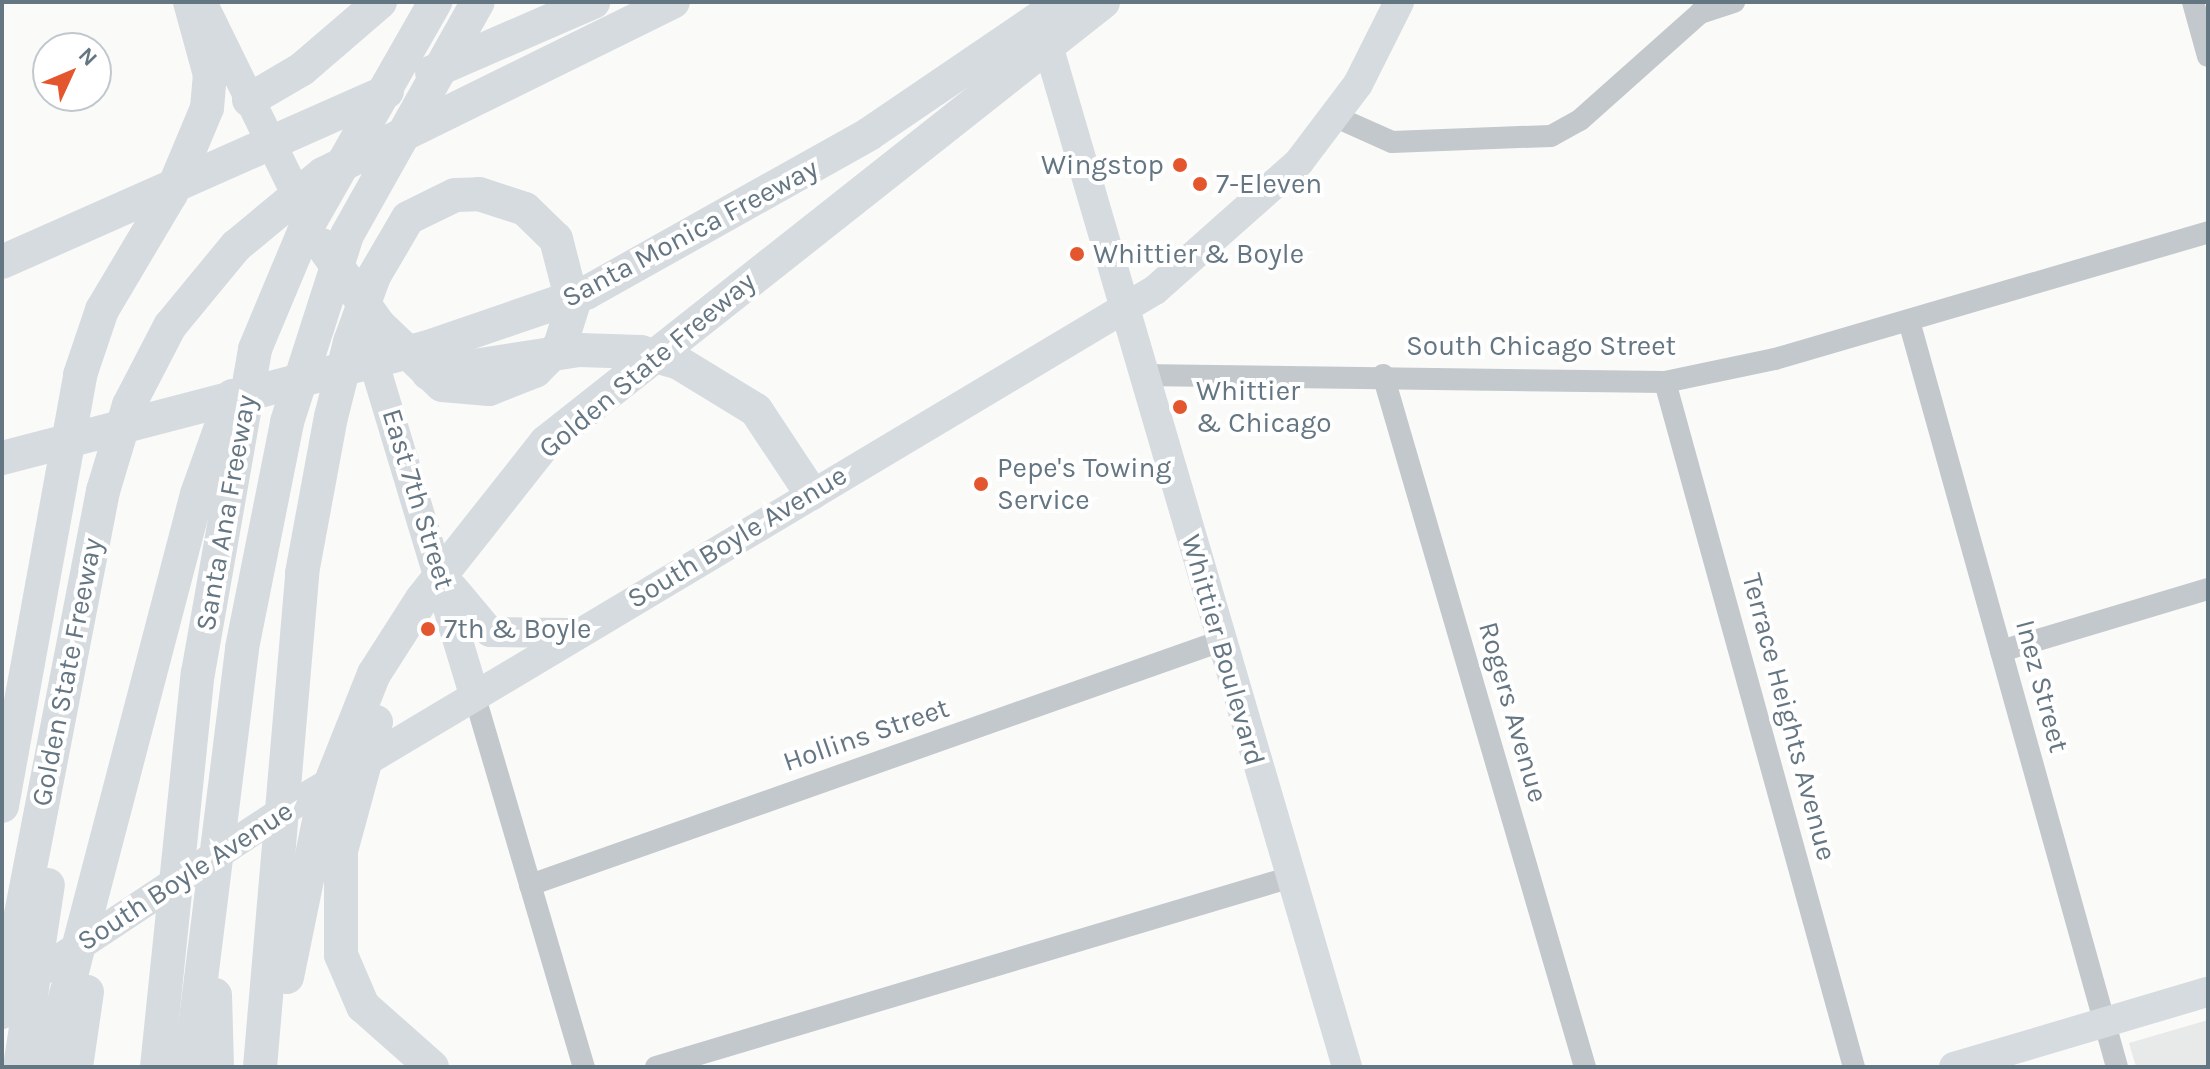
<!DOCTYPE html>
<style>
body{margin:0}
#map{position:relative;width:2210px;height:1069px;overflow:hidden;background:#fafaf8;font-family:Karla,sans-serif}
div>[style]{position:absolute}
.built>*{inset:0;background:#e8e9e9}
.minor>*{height:22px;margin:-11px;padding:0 11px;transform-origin:11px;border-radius:11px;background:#c3c8cc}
.major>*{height:30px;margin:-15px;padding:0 15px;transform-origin:15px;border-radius:15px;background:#d6dbdf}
.highway>*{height:34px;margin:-17px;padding:0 17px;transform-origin:17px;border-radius:17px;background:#d6dbdf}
.dots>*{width:22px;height:22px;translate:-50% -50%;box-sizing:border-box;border:4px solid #fff;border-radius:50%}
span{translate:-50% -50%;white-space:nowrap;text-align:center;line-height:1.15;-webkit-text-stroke:8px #fff;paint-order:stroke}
.poi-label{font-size:28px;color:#657683}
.right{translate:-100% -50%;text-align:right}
.left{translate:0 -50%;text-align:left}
.street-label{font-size:28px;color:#657683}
.frame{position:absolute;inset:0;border:4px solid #657683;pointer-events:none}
.north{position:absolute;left:32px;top:32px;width:80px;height:80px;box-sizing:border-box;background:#fff;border:2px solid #c1c8cd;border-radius:50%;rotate:46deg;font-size:22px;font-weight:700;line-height:32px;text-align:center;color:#657683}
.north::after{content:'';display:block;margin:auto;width:28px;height:36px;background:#e4572e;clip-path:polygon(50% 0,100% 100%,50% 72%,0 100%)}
</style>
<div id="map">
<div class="built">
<div style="clip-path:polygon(2208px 1020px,2208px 1067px,2136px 1067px,2129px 1043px)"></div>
</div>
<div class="minor">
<div style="left:2193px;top:2px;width:56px;rotate:74.5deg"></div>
<div style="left:1336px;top:117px;width:61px;rotate:24.1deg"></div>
<div style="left:1392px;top:142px;width:159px;rotate:-2.2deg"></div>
<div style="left:1551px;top:136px;width:33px;rotate:-29deg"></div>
<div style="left:1580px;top:120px;width:161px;rotate:-41.7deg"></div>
<div style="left:1700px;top:13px;width:36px;rotate:-18deg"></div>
<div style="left:1909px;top:321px;width:774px;rotate:74.42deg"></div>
<div style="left:1141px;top:375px;width:524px;rotate:0.77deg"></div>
<div style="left:1665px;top:382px;width:112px;rotate:-11.8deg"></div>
<div style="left:1775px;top:359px;width:451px;rotate:-16.3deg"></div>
<div style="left:1383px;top:375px;width:721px;rotate:73.73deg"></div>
<div style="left:1665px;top:382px;width:711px;rotate:74.58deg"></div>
<div style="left:2001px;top:651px;width:216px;rotate:-16.7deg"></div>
<div style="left:474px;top:694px;width:389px;rotate:73.6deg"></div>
<div style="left:530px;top:885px;width:733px;rotate:-19.45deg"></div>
<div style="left:656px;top:1067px;width:660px;rotate:-16.65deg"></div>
</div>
<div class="major">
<div style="left:202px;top:2px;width:236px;rotate:63.9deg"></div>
<div style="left:1042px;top:25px;width:1086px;rotate:73.68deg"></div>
<div style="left:367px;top:340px;width:370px;rotate:73.2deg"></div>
<div style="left:453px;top:588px;width:57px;rotate:49.9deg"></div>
<div style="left:490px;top:632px;width:81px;rotate:0.7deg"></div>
<div style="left:20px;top:985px;width:313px;rotate:-33.5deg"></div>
<div style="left:281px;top:812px;width:1018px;rotate:-30.85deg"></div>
<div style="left:1155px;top:290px;width:193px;rotate:-41.6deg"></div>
<div style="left:1299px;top:162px;width:98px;rotate:-52.9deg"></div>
<div style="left:1358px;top:84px;width:92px;rotate:-63.4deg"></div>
<div style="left:1954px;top:1067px;width:265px;rotate:-16.5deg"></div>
</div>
<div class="highway">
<div style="left:432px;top:72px;width:176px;rotate:-23.5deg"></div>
<div style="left:249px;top:100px;width:61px;rotate:-30.3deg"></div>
<div style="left:302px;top:69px;width:103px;rotate:-40.7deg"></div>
<div style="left:2px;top:262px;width:421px;rotate:-23.9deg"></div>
<div style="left:428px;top:373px;width:153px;rotate:-8.7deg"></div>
<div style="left:579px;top:350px;width:62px;rotate:1.8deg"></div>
<div style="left:641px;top:352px;width:40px;rotate:16deg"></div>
<div style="left:679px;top:363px;width:90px;rotate:31.4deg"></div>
<div style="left:756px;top:410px;width:100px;rotate:56.5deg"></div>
<div style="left:2px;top:458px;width:437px;rotate:-14.6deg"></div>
<div style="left:425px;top:348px;width:170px;rotate:-18.9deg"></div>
<div style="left:586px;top:293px;width:325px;rotate:-29.3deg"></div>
<div style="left:869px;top:134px;width:235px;rotate:-34.2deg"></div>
<div style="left:376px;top:722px;width:134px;rotate:105.2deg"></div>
<div style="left:341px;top:851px;width:104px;rotate:90deg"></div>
<div style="left:341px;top:955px;width:56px;rotate:66.7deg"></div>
<div style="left:363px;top:1006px;width:92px;rotate:41.5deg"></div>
<div style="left:2px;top:806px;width:438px;rotate:-79.7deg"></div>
<div style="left:80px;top:375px;width:69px;rotate:-71.3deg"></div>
<div style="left:102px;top:310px;width:135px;rotate:-59.3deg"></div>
<div style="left:171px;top:194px;width:93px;rotate:-67.3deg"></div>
<div style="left:207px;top:108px;width:33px;rotate:-85deg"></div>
<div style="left:210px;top:75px;width:76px;rotate:-105.3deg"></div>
<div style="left:287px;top:977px;width:179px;rotate:-78.4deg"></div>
<div style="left:323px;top:802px;width:138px;rotate:-68.3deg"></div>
<div style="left:374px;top:674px;width:89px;rotate:-57.4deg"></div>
<div style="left:422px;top:599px;width:200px;rotate:-51.7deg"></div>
<div style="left:546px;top:442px;width:710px;rotate:-38.31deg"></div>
<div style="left:215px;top:995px;width:72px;rotate:88.4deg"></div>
<div style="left:2px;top:1012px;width:531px;rotate:-79.03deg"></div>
<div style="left:103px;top:491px;width:90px;rotate:-73.2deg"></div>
<div style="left:129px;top:405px;width:89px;rotate:-62.6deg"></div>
<div style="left:170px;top:326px;width:104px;rotate:-50.5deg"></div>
<div style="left:236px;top:246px;width:113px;rotate:-39.6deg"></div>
<div style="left:323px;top:174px;width:390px;rotate:-26.2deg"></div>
<div style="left:20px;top:1067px;width:184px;rotate:-81.3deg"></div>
<div style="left:47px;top:1067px;width:592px;rotate:-75.33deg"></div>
<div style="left:197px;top:494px;width:104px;rotate:-70.3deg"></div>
<div style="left:76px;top:1067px;width:76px;rotate:-81.7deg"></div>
<div style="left:157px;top:1067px;width:396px;rotate:-84.1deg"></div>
<div style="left:198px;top:673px;width:329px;rotate:-80deg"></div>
<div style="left:255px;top:349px;width:127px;rotate:-67.3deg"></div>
<div style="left:304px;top:232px;width:265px;rotate:-60.3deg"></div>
<div style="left:190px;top:1067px;width:422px;rotate:-82.9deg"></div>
<div style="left:242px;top:648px;width:230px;rotate:-78.7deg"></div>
<div style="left:287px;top:422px;width:196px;rotate:-72.2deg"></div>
<div style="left:347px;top:235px;width:267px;rotate:-60.7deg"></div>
<div style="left:260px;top:1067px;width:496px;rotate:-85.1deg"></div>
<div style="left:302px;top:573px;width:159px;rotate:-79.5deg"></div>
<div style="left:331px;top:417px;width:77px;rotate:-75.8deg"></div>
<div style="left:350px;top:342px;width:70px;rotate:-70deg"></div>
<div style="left:374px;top:276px;width:67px;rotate:-59.6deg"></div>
<div style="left:408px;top:218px;width:52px;rotate:-26.1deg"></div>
<div style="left:455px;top:195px;width:24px;rotate:-2deg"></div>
<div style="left:479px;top:194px;width:48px;rotate:18.1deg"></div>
<div style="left:525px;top:209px;width:43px;rotate:44.1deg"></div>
<div style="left:556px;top:239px;width:68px;rotate:75.6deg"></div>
<div style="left:573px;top:305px;width:43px;rotate:107.6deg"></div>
<div style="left:560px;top:346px;width:35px;rotate:135deg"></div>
<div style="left:535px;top:371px;width:49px;rotate:158.6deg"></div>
<div style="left:489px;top:389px;width:47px;rotate:-175.1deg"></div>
<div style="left:442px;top:385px;width:87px;rotate:-136.4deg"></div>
<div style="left:379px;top:325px;width:98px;rotate:-125.5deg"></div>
</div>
<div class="dots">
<div style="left:1180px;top:165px;background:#e4572e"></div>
<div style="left:1200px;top:184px;background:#e4572e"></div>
<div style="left:1077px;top:254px;background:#e4572e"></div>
<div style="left:1180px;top:407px;background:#e4572e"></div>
<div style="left:981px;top:484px;background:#e4572e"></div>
<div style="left:428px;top:629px;background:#e4572e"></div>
</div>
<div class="poi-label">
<span class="right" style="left:1164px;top:165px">Wingstop</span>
<span class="left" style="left:1216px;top:184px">7-Eleven</span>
<span class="left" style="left:1093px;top:254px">Whittier &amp; Boyle</span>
<span class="left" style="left:1196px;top:407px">Whittier<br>&amp; Chicago</span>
<span class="left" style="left:997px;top:484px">Pepe's Towing<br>Service</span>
<span class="left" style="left:444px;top:629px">7th &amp; Boyle</span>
</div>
<div class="street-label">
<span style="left:690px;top:233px;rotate:-28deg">Santa Monica Freeway</span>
<span style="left:1541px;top:346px">South Chicago Street</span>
<span style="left:647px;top:365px;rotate:-40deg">Golden State Freeway</span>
<span style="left:418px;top:499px;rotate:73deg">East 7th Street</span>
<span style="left:226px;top:513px;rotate:-80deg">Santa Ana Freeway</span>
<span style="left:737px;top:537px;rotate:-31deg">South Boyle Avenue</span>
<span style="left:1223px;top:650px;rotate:74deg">Whittier Boulevard</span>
<span style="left:67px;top:672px;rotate:-79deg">Golden State Freeway</span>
<span style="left:2042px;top:686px;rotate:75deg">Inez Street</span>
<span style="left:1513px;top:712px;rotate:74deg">Rogers Avenue</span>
<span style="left:1789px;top:717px;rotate:75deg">Terrace Heights Avenue</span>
<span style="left:866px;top:735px;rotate:-19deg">Hollins Street</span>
<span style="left:185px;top:876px;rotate:-33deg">South Boyle Avenue</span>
</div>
<div class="frame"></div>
<div class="north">N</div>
</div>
